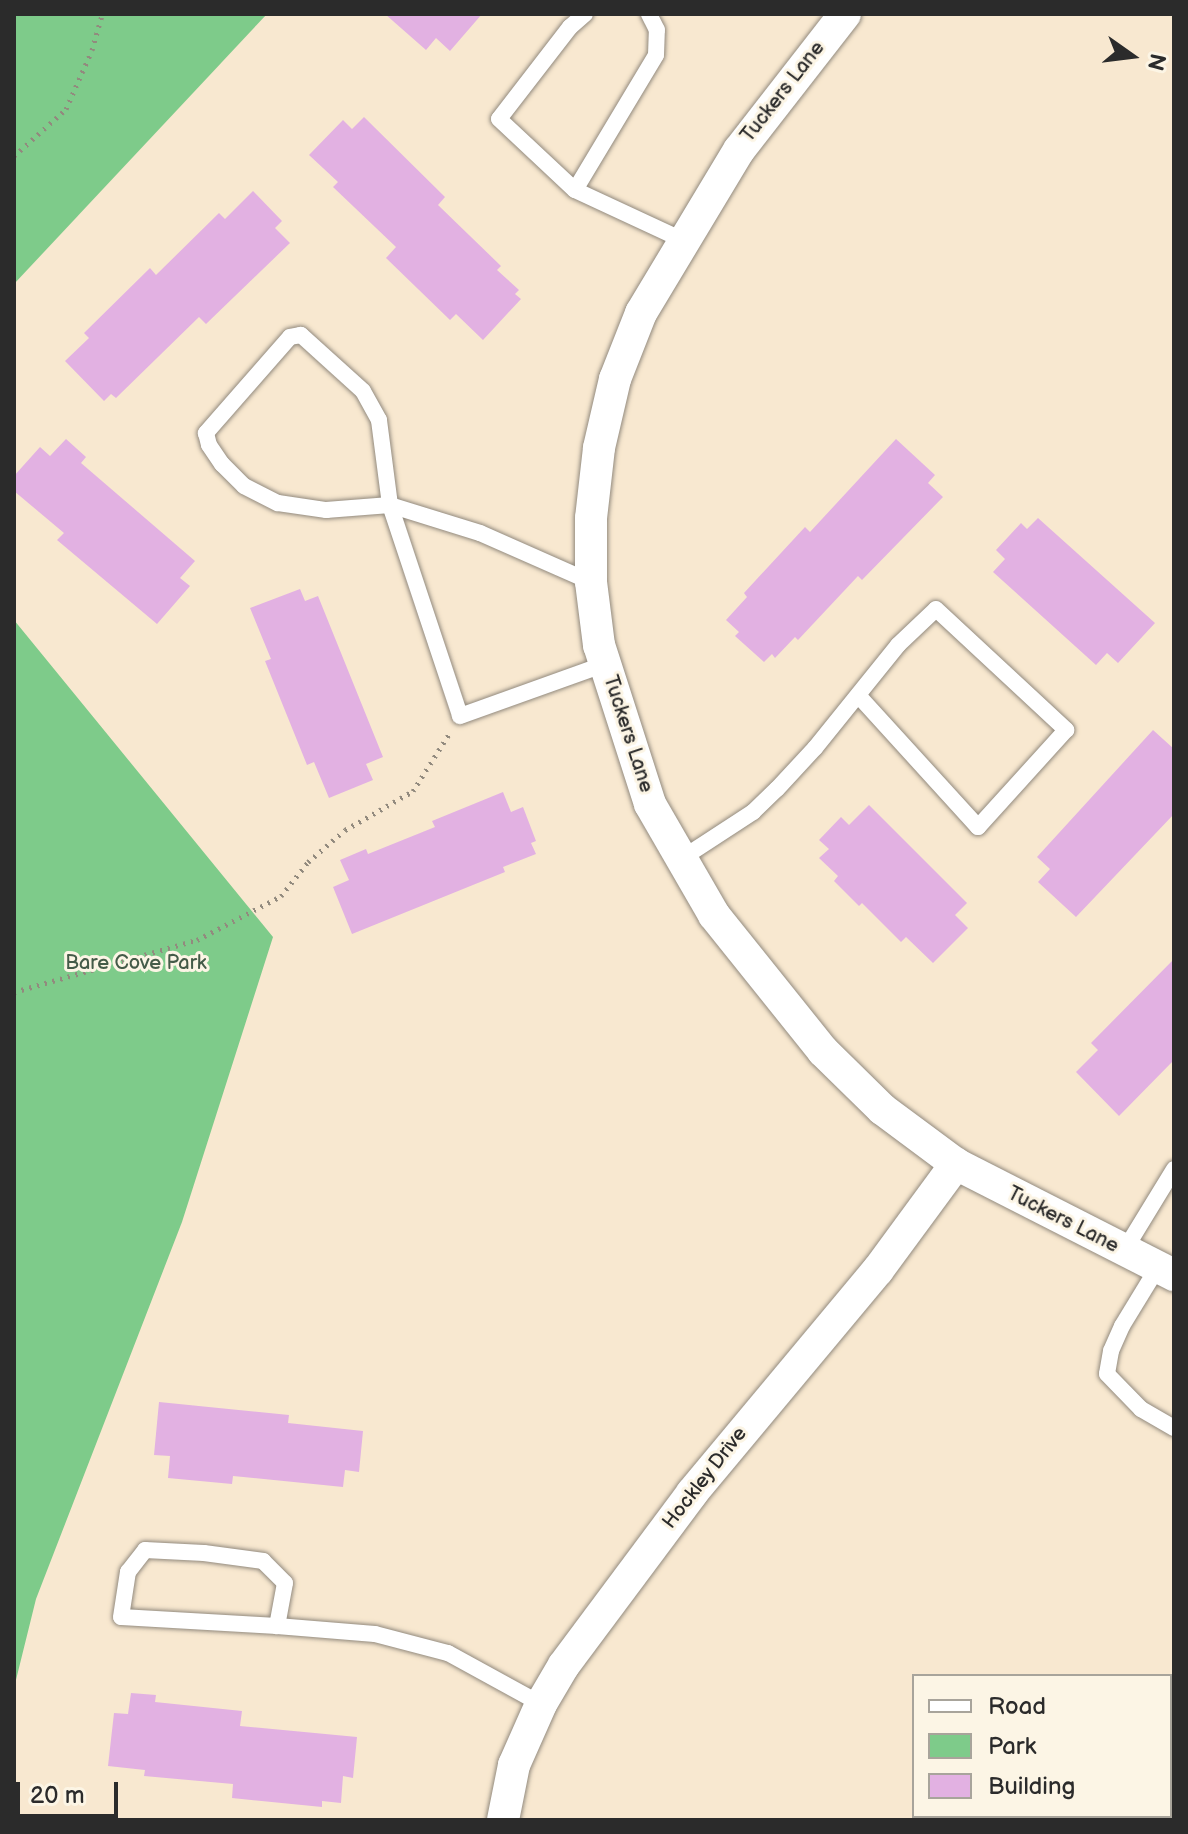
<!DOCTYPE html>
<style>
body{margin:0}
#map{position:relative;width:1188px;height:1834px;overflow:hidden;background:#f8e8d0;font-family:"Balsamiq Sans",sans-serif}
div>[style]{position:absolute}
.green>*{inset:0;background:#7ecb8a}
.building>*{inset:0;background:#e2b1e2}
.path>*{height:5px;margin-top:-2.5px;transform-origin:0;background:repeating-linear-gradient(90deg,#928a7e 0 2px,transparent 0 8px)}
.roads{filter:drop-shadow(0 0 2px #928a7e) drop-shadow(0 0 2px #928a7e)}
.lane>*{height:16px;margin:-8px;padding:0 8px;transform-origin:8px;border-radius:8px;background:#fff}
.street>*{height:32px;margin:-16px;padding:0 16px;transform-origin:16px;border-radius:16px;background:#fff}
span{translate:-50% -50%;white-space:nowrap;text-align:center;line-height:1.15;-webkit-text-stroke:6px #fcf5e5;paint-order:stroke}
.street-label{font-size:20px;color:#2b2b2b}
.park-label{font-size:20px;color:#445b48}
.frame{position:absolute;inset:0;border:16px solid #2b2b2b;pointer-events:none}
.legend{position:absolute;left:912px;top:1674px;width:260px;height:144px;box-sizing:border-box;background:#fcf5e5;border:2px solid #a8a49b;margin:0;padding:10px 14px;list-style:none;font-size:24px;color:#2b2b2b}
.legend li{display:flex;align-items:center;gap:16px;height:40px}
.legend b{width:40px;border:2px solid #a8a49b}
.north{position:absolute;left:1092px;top:16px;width:80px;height:80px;-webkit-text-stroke:6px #fcf5e5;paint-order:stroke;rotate:104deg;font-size:22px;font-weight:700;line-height:32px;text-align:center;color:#2b2b2b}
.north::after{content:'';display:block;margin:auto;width:28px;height:36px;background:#2b2b2b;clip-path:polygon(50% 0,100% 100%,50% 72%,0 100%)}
.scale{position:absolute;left:16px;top:1782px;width:102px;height:36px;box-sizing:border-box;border:4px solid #2b2b2b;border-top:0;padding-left:10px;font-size:24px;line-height:28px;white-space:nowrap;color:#2b2b2b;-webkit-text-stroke:6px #fcf5e5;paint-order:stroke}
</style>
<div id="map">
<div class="green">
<div style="clip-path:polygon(14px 14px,267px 14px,14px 284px)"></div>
<div style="clip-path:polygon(14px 620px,273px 937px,182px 1222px,36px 1599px,14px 1688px)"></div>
</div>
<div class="building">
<div style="clip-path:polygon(385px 14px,482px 14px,450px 51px,436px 38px,426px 50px)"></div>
<div style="clip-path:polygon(364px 117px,445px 197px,438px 205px,501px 266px,497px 270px,519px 290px,515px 294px,521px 299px,483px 340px,456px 314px,450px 320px,386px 258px,396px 247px,333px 187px,338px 182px,309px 155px,343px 120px,352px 129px)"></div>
<div style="clip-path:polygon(253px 191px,282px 221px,275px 228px,290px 243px,206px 324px,199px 317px,116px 398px,111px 394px,104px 401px,65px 361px,89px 338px,84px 333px,150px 268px,156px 275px,219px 213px,225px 219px)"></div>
<div style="clip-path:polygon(66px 439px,86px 457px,81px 463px,195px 561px,180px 578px,190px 586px,157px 624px,57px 540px,64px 533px,14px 491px,14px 476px,40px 447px,50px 456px)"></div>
<div style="clip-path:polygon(896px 439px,935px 475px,928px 483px,943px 497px,862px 580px,858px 576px,798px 640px,795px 637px,775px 658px,772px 654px,764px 662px,735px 636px,739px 632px,726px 620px,747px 597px,744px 593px,805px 527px,810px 532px)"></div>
<div style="clip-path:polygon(1038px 518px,1155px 623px,1118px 663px,1107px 653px,1096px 665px,993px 572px,1005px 559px,996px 550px,1021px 523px,1027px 529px)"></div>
<div style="clip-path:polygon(300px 589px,305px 601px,318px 596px,383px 757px,366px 764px,373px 780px,329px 798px,314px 762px,307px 765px,265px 661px,271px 659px,250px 608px)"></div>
<div style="clip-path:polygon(1153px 730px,1174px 749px,1174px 814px,1076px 917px,1038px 882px,1050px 869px,1037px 857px)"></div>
<div style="clip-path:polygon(503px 792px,511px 812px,523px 807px,536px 841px,531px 843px,536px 854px,503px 867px,505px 872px,352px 934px,333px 887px,349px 880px,340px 860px,366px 849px,368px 854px,435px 827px,432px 821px)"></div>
<div style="clip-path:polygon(869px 805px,967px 903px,955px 915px,968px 928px,933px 963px,906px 937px,901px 942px,862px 903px,859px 906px,834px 881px,838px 876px,819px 858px,829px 849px,819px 840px,841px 817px,849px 825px)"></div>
<div style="clip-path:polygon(1174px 959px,1174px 1060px,1119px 1116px,1076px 1072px,1098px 1050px,1091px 1043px)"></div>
<div style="clip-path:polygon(159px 1402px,289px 1415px,288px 1423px,363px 1431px,359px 1472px,345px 1470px,343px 1487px,233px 1476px,232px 1484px,168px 1478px,170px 1456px,154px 1455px)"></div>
<div style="clip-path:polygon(131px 1693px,156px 1695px,155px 1702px,242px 1711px,240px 1726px,357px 1737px,353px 1778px,343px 1776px,341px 1803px,322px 1801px,322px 1807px,232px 1798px,233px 1784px,144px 1776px,145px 1770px,108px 1766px,114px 1713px,128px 1714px)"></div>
</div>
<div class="path">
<div style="left:14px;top:156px;width:70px;rotate:-42.1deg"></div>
<div style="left:66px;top:109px;width:64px;rotate:-66.2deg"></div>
<div style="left:92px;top:50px;width:37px;rotate:-74deg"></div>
<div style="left:14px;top:992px;width:190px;rotate:-15.9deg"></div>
<div style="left:197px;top:940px;width:95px;rotate:-27.6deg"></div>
<div style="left:281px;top:896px;width:43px;rotate:-51.5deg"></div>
<div style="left:308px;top:862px;width:49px;rotate:-40.9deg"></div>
<div style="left:345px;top:830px;width:78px;rotate:-29.8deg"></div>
<div style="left:413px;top:791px;width:67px;rotate:-57.7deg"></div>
</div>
<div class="roads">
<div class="lane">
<div style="left:585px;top:14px;width:20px;rotate:139deg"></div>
<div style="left:570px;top:27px;width:116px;rotate:127.7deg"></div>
<div style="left:499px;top:119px;width:104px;rotate:43.1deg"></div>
<div style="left:575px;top:190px;width:121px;rotate:24.9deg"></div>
<div style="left:575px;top:190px;width:157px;rotate:-59deg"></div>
<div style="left:656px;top:55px;width:25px;rotate:-88deg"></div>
<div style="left:657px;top:30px;width:18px;rotate:-117deg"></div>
<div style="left:591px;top:582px;width:121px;rotate:-156.2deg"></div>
<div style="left:480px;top:533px;width:94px;rotate:-162.7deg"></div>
<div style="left:390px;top:505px;width:86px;rotate:-97.4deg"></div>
<div style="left:379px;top:420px;width:33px;rotate:-119deg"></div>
<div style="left:363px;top:391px;width:84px;rotate:-137.9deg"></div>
<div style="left:301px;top:335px;width:11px;rotate:170deg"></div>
<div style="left:290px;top:337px;width:128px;rotate:131.2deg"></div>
<div style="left:206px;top:433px;width:12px;rotate:76deg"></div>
<div style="left:209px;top:445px;width:23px;rotate:56deg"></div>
<div style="left:222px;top:464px;width:31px;rotate:45deg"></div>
<div style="left:244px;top:486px;width:38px;rotate:27deg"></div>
<div style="left:278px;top:503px;width:49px;rotate:8.3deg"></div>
<div style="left:326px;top:510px;width:64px;rotate:-4.5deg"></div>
<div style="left:390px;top:505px;width:222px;rotate:71.6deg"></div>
<div style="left:460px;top:716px;width:154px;rotate:-19.7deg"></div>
<div style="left:681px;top:859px;width:86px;rotate:-33.1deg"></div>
<div style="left:753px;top:812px;width:33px;rotate:-44deg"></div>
<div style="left:777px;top:789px;width:56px;rotate:-47.2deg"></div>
<div style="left:815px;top:748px;width:132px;rotate:-51.1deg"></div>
<div style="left:898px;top:645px;width:52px;rotate:-43.5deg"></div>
<div style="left:936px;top:609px;width:178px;rotate:42.9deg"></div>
<div style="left:1066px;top:730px;width:131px;rotate:132.2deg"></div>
<div style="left:978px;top:827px;width:178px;rotate:-132.3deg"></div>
<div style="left:1124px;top:1251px;width:96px;rotate:-58.6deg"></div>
<div style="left:1158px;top:1267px;width:69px;rotate:121.4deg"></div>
<div style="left:1122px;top:1326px;width:27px;rotate:114deg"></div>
<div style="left:1111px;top:1351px;width:23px;rotate:100deg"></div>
<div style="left:1107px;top:1374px;width:49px;rotate:45.8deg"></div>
<div style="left:1141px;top:1409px;width:38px;rotate:30deg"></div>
<div style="left:277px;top:1626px;width:156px;rotate:-176.7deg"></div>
<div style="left:121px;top:1617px;width:46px;rotate:-81.2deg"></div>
<div style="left:128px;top:1572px;width:28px;rotate:-52deg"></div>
<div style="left:145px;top:1550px;width:59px;rotate:2.9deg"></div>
<div style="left:204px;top:1553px;width:60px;rotate:7.7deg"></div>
<div style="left:263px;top:1561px;width:31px;rotate:45deg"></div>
<div style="left:285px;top:1583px;width:44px;rotate:100.5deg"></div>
<div style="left:277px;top:1626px;width:98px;rotate:4.7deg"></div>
<div style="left:375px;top:1634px;width:75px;rotate:14.6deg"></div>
<div style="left:448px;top:1653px;width:106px;rotate:28.7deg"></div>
</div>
<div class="street">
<div style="left:845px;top:14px;width:172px;rotate:127.9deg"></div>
<div style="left:739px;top:150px;width:190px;rotate:121deg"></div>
<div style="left:641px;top:313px;width:71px;rotate:111.5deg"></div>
<div style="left:615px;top:379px;width:71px;rotate:103.1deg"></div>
<div style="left:599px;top:448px;width:70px;rotate:96.5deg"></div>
<div style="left:591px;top:518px;width:64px;rotate:90deg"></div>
<div style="left:591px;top:582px;width:64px;rotate:82.8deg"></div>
<div style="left:599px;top:645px;width:167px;rotate:72.2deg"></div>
<div style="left:650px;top:804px;width:128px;rotate:60deg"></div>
<div style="left:714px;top:915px;width:174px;rotate:51.3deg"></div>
<div style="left:823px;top:1051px;width:83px;rotate:44.5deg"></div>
<div style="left:882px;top:1109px;width:92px;rotate:36.6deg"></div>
<div style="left:956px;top:1164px;width:245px;rotate:27deg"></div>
<div style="left:503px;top:1820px;width:56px;rotate:-78.7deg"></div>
<div style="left:514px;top:1765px;width:67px;rotate:-66.1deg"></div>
<div style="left:541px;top:1704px;width:45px;rotate:-59.5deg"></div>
<div style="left:564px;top:1665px;width:214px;rotate:-53.3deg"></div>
<div style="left:692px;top:1493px;width:290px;rotate:-50.2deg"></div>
<div style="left:878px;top:1270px;width:132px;rotate:-53.7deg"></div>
</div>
</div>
<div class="street-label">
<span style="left:783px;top:92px;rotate:-52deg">Tuckers Lane</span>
<span style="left:628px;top:734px;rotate:72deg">Tuckers Lane</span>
<span style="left:1063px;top:1220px;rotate:27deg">Tuckers Lane</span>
<span style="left:705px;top:1478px;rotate:-52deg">Hockley Drive</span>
</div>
<div class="park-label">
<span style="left:136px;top:963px">Bare Cove Park</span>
</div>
<div class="frame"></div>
<ul class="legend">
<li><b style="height:10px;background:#fff"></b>Road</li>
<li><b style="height:22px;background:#7ecb8a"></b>Park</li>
<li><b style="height:22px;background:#e2b1e2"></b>Building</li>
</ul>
<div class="north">N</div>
<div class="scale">20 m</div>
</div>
